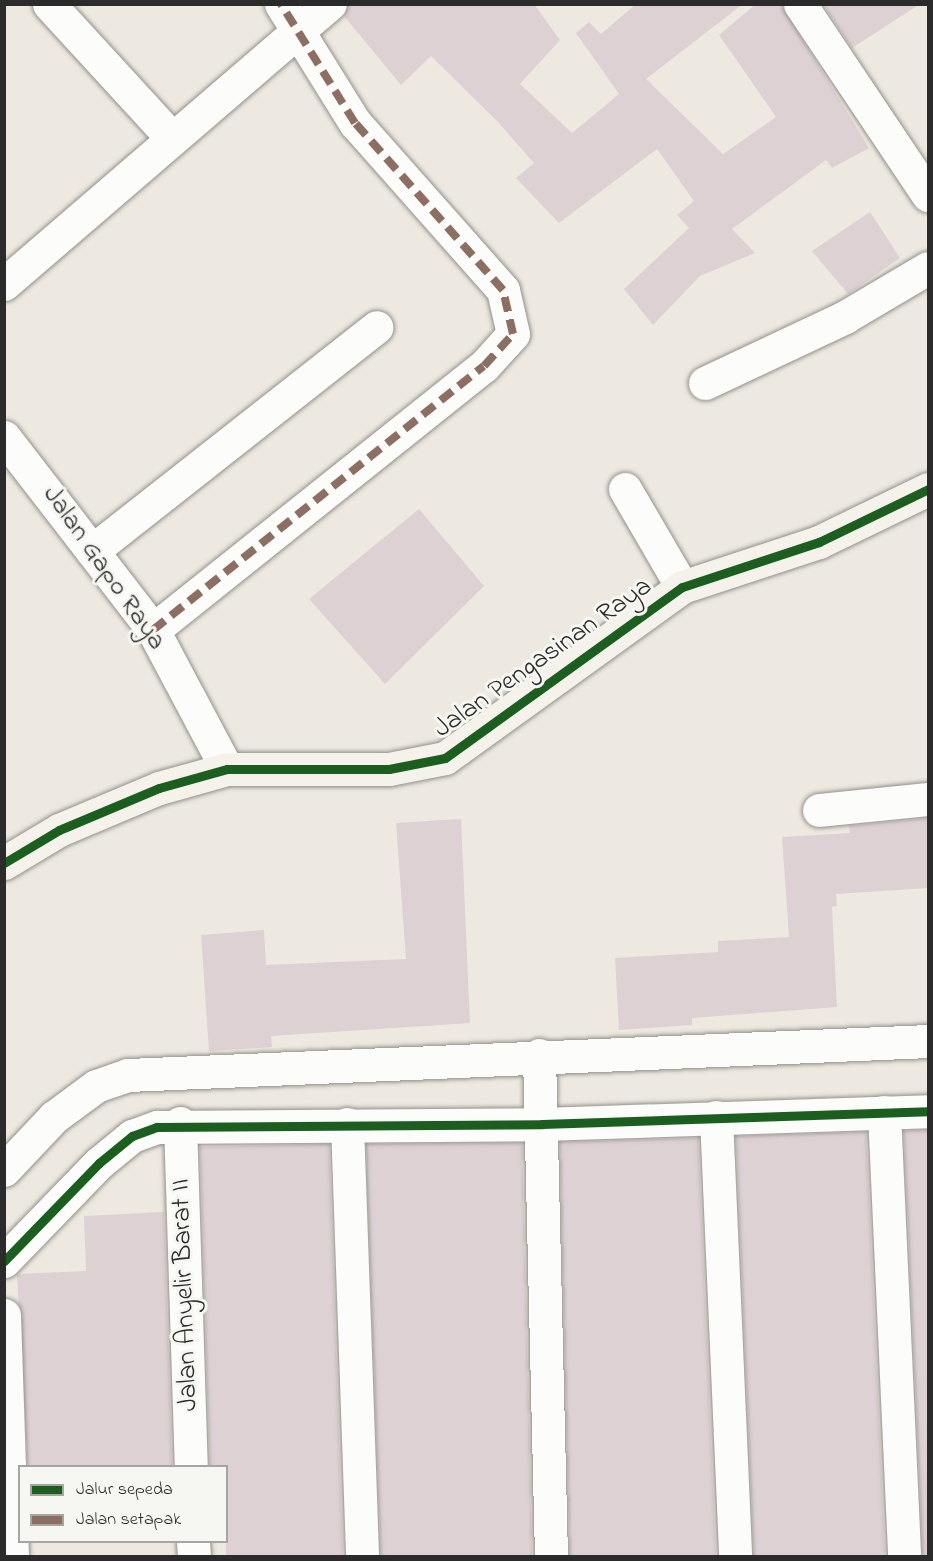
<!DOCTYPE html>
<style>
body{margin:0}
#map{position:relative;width:933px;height:1561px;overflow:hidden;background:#ede9e0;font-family:"Indie Flower",sans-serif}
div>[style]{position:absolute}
.building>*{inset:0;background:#ddd1d4}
.roads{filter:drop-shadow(0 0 2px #92908b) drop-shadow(0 0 2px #92908b)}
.street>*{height:33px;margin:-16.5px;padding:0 16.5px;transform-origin:16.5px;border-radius:16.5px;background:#fcfcfa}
.secondary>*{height:33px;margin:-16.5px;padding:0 16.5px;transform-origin:16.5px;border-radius:16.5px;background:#f5f2ec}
.quiet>*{height:8px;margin-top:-4px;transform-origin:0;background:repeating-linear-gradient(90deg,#8d6e63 0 15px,transparent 0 23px)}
.cycleway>*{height:9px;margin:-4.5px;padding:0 4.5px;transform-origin:4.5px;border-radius:4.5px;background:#1b5e20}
span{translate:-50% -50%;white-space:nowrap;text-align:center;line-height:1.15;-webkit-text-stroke:6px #f6f6f2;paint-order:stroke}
.street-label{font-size:27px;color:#2b2b2b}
.frame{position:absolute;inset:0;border:6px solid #2b2b2b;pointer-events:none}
.legend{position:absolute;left:18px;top:1465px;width:210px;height:78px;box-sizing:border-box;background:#f6f6f2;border:2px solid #a5a5a2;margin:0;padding:8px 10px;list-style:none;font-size:18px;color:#2b2b2b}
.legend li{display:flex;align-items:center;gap:12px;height:30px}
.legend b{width:30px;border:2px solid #a5a5a2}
</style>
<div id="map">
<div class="building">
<div style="clip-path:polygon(348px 4px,534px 4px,560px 40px,520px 84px,572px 133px,619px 94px,576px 33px,589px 22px,601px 34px,636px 4px,743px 4px,646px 79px,723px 154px,776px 117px,719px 35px,756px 4px,781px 4px,869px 148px,832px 168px,826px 160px,732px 229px,755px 253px,700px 276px,653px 325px,624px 289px,689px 228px,677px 215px,694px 201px,657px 149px,559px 223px,516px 178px,534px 163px,498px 122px,431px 56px,401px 85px,344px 16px)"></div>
<div style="clip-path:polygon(823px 4px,920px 4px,852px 48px)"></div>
<div style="clip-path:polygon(870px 212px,900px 258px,848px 294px,812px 251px)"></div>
<div style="clip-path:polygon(419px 509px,484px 586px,385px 684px,309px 599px)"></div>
<div style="clip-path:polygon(928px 818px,928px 888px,836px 894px,837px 906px,832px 907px,837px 1007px,692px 1018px,692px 1025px,619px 1030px,615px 958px,718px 952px,718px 941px,789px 937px,782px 837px,850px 833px,849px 826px)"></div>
<div style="clip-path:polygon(461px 819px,470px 1023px,271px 1036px,272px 1047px,209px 1051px,201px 935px,264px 930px,266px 965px,406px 959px,396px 823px)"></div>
<div style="clip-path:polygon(928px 1130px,928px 1557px,923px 1557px,904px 1131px)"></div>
<div style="clip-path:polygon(866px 1132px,885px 1557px,754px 1557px,736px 1136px)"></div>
<div style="clip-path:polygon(698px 1138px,716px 1557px,570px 1557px,560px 1142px)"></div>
<div style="clip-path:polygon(522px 1143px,532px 1557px,381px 1557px,366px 1144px)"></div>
<div style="clip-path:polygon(329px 1144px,343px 1557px,226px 1557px,226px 1467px,210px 1467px,200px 1147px)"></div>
<div style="clip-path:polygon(164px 1212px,172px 1467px,28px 1467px,17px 1274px,86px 1271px,84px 1216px)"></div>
</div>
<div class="roads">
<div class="street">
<div style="left:49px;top:4px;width:180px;rotate:47.5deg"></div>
<div style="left:800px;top:4px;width:230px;rotate:56.2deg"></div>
<div style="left:4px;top:284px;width:430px;rotate:-40.7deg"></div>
<div style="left:705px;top:383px;width:155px;rotate:-25.2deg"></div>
<div style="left:845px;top:317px;width:96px;rotate:-30.6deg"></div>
<div style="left:4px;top:437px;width:244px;rotate:52.3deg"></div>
<div style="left:153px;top:630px;width:157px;rotate:62deg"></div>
<div style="left:625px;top:489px;width:113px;rotate:59.8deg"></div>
<div style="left:92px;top:551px;width:362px;rotate:-38.2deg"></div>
<div style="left:153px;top:630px;width:423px;rotate:-38.6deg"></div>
<div style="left:484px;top:366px;width:43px;rotate:-47.8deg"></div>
<div style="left:513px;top:334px;width:45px;rotate:-102.8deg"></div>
<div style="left:503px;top:290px;width:223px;rotate:-131.5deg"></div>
<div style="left:355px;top:123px;width:140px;rotate:-121.9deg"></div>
<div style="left:819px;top:810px;width:110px;rotate:-5.8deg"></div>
<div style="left:539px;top:1055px;width:501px;rotate:88.63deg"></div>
<div style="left:884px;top:1112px;width:444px;rotate:87.4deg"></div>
<div style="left:716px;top:1117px;width:439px;rotate:87.5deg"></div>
<div style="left:180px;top:1123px;width:343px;rotate:88.2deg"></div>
<div style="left:347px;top:1124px;width:432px;rotate:88deg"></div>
<div style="left:4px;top:1170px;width:73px;rotate:-46.7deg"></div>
<div style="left:54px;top:1117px;width:52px;rotate:-36.4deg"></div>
<div style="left:96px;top:1086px;width:34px;rotate:-19deg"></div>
<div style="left:128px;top:1075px;width:801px;rotate:-2.43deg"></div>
<div style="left:4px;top:1261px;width:136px;rotate:-45.9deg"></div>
<div style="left:99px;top:1163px;width:43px;rotate:-39.3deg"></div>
<div style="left:132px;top:1136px;width:27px;rotate:-20deg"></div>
<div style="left:157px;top:1127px;width:385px;rotate:-0.4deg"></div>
<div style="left:542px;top:1124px;width:386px;rotate:-1.9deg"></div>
<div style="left:4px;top:1315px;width:241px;rotate:88.1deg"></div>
<div style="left:193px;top:1542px;width:14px;rotate:86deg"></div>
</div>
<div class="secondary">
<div style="left:4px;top:863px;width:64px;rotate:-31deg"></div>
<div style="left:59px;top:830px;width:108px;rotate:-22.8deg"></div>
<div style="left:159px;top:788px;width:71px;rotate:-15.6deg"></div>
<div style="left:227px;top:769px;width:162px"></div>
<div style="left:389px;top:769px;width:57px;rotate:-11.1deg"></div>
<div style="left:445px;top:758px;width:292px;rotate:-35.8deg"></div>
<div style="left:682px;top:587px;width:144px;rotate:-18.2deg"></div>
<div style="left:819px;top:542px;width:121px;rotate:-25.9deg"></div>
</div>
</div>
<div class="quiet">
<div style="left:153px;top:630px;width:423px;rotate:-38.6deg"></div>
<div style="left:484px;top:366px;width:43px;rotate:-47.8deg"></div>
<div style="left:513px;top:334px;width:45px;rotate:-102.8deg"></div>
<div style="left:503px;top:290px;width:223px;rotate:-131.5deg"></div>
<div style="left:355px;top:123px;width:140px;rotate:-121.9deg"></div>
</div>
<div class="cycleway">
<div style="left:4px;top:863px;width:64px;rotate:-31deg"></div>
<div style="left:59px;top:830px;width:108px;rotate:-22.8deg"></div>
<div style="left:159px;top:788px;width:71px;rotate:-15.6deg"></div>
<div style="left:227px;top:769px;width:162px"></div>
<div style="left:389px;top:769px;width:57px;rotate:-11.1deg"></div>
<div style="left:445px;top:758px;width:292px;rotate:-35.8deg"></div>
<div style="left:682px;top:587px;width:144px;rotate:-18.2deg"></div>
<div style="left:819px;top:542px;width:121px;rotate:-25.9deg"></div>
<div style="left:4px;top:1261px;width:136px;rotate:-45.9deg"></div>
<div style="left:99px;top:1163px;width:43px;rotate:-39.3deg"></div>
<div style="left:132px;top:1136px;width:27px;rotate:-20deg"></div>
<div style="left:157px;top:1127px;width:385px;rotate:-0.4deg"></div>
<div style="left:542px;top:1124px;width:386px;rotate:-1.9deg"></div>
</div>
<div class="street-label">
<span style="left:104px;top:568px;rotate:55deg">Jalan Gapo Raya</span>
<span style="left:543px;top:658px;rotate:-35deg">Jalan Pengasinan Raya</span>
<span style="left:185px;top:1295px;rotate:-92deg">Jalan Anyelir Barat II</span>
</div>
<div class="frame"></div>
<ul class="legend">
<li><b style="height:8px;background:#1b5e20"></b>Jalur sepeda</li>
<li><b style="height:8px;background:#8d6e63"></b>Jalan setapak</li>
</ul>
</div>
